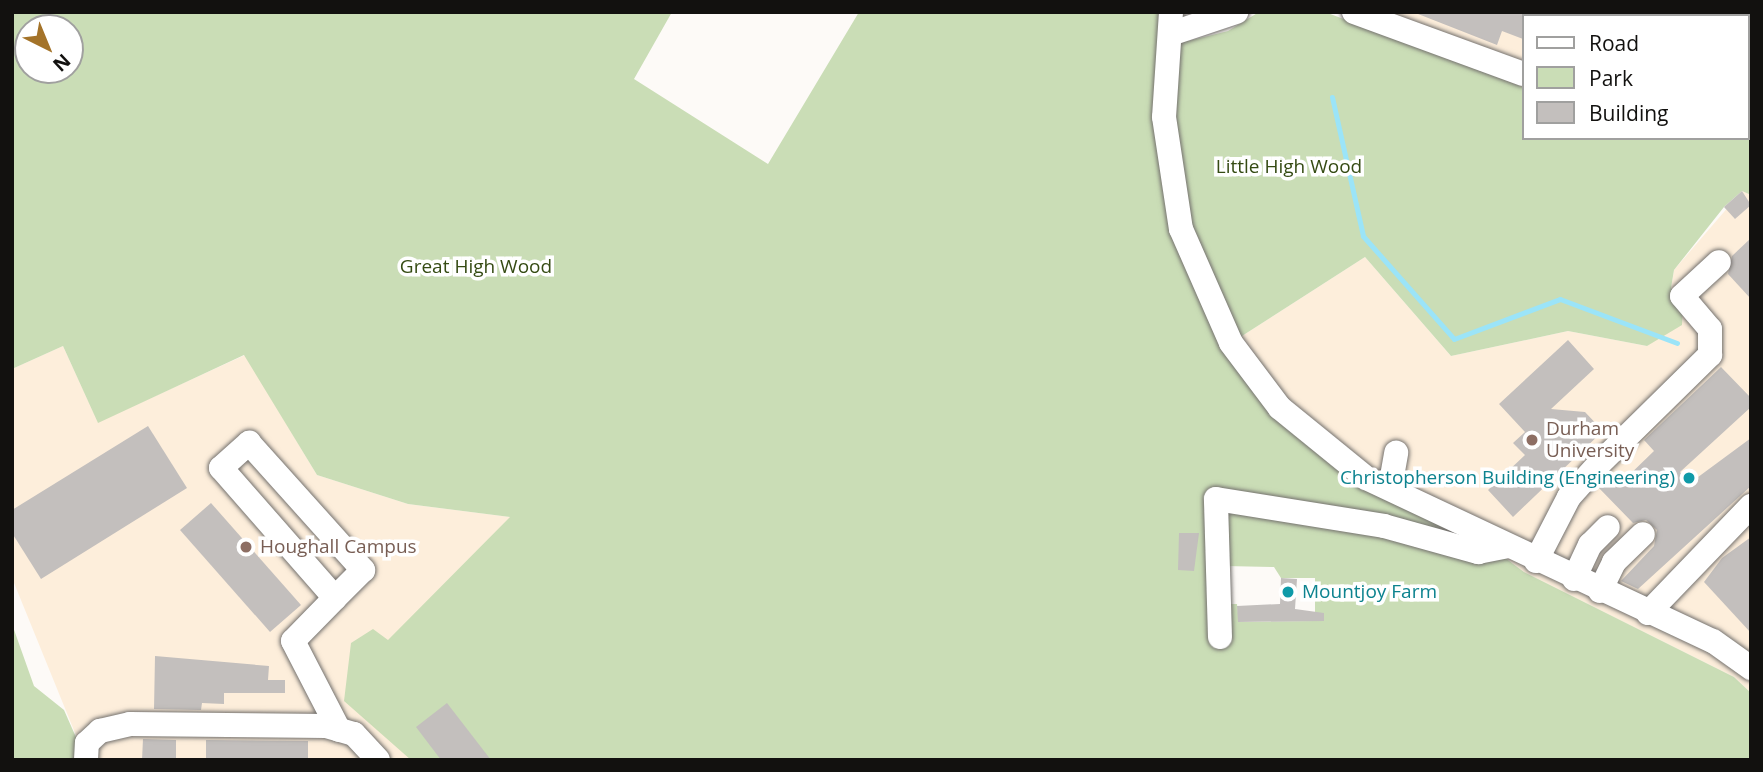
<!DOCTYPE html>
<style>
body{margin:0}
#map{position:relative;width:1763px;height:772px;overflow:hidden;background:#fdfaf7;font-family:"Open Sans",sans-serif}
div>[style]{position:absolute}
.education>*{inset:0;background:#fdeedb}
.green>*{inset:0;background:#caddb6}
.stream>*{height:5px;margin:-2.5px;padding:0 2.5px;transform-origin:2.5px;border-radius:2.5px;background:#9be4f8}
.building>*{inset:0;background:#c3bfbd}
.roads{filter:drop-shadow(0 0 2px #74716e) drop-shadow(0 0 2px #74716e)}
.minor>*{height:24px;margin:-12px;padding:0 12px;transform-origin:12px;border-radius:12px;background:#fff}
.dots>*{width:19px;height:19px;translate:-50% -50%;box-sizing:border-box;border:4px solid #fff;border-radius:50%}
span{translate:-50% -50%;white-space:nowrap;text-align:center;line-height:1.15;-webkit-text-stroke:7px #fff;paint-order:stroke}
.park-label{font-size:19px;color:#354b13}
.education-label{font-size:19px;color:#785e54}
.left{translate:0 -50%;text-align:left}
.culture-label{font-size:19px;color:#0d838f}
.right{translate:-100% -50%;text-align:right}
.frame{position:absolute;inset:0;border:14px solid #12110f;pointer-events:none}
.legend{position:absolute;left:1522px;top:14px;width:228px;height:126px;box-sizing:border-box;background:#fff;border:2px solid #a0a09f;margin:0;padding:9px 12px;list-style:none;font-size:21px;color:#12110f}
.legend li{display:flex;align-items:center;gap:14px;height:35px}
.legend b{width:35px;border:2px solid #a0a09f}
.north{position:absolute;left:14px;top:14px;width:70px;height:70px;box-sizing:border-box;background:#fff;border:2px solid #a0a09f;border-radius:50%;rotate:137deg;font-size:19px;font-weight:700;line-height:28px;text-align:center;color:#12110f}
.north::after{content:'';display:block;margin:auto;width:24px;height:32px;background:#a47329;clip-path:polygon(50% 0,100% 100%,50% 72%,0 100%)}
</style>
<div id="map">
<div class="education">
<div style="clip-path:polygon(1354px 12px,1572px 12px,1523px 16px,1523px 87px,1517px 87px)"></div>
<div style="clip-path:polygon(1742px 191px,1751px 195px,1751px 693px,1734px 677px,1524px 572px,1449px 516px,1366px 478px,1231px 343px,1365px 257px,1451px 356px,1568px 331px,1647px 346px,1683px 305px,1671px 288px,1674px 270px)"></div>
<div style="clip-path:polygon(63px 346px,98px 422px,245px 355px,317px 475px,408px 504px,510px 517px,526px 760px,86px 760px,12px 578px,12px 369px)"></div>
</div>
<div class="green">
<div style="clip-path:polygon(evenodd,12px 12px,672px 12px,634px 79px,768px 164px,859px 12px,1164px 12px,1170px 34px,1188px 41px,1228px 31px,1259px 12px,1325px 12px,1523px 87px,1523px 138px,1747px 138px,1747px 16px,1571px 16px,1751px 12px,1751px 195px,1742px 191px,1724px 207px,1674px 270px,1671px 288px,1683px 305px,1682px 325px,1647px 346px,1568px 331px,1451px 356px,1365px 257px,1231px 343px,1305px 433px,1449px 516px,1524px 572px,1734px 677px,1751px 693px,1751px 760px,411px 760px,344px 701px,351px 643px,373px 629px,388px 640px,510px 517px,408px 504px,317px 475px,244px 355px,98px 423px,63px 346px,12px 369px,12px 12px,28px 28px,70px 28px,70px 70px,28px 70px,28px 28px,12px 12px,1225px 566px,1274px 567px,1281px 578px,1315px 578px,1315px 621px,1239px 622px,1237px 604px,1229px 604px,1225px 566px)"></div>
<div style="clip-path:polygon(12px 624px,34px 686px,64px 710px,86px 760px,12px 760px)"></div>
</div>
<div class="stream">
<div style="left:1332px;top:97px;width:142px;rotate:77.4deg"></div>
<div style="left:1363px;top:236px;width:137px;rotate:48.5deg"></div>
<div style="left:1454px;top:339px;width:113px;rotate:-20.7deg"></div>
<div style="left:1560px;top:299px;width:125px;rotate:20.6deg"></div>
</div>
<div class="building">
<div style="clip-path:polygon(1413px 12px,1523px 12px,1523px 39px,1502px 31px,1497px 45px)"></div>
<div style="clip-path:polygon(1742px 191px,1751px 205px,1735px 219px,1724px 207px)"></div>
<div style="clip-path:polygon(1751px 238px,1751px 299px,1728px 274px,1732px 256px)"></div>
<div style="clip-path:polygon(1568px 340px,1594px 369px,1551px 409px,1585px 412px,1603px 431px,1513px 517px,1488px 490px,1525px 455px,1513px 443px,1525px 432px,1499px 404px)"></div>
<div style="clip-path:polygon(1721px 367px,1751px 398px,1751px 407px,1680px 472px,1690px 483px,1751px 438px,1751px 486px,1638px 589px,1621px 581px,1654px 546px,1657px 530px,1646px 520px,1633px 523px,1598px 487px,1612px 475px,1624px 480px,1654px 451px,1644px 440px)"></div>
<div style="clip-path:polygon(148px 426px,187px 488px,41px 579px,12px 533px,12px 510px)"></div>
<div style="clip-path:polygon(211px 503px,301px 605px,270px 632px,180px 530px)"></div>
<div style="clip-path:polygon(1179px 533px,1199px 533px,1194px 571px,1178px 570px)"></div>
<div style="clip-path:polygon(1751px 537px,1751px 633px,1704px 582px,1722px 558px)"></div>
<div style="clip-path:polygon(1281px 578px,1297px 579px,1295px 609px,1324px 613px,1324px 621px,1238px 622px,1237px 606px,1280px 604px)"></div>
<div style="clip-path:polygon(155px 656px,269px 666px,268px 680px,285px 680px,285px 693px,224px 693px,224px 704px,202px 703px,201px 710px,154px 709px)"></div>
<div style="clip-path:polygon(447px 703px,491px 760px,441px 760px,416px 727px)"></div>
<div style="clip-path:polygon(143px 739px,176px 740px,176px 760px,142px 760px)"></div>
<div style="clip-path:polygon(206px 740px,308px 741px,308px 760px,206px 760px)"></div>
</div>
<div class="roads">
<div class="minor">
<div style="left:1171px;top:12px;width:105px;rotate:93.8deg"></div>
<div style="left:1164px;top:117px;width:113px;rotate:81.4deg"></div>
<div style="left:1181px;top:229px;width:124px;rotate:66.3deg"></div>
<div style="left:1231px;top:343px;width:81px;rotate:53deg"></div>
<div style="left:1280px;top:408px;width:111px;rotate:39.1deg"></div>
<div style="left:1366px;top:478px;width:383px;rotate:25.2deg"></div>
<div style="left:1713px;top:641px;width:47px;rotate:35.4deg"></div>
<div style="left:1354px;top:12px;width:180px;rotate:20.1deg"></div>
<div style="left:1565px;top:16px;width:4px;rotate:-76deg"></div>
<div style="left:1170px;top:34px;width:70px;rotate:-18.4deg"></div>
<div style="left:1599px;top:464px;width:156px;rotate:-44.5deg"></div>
<div style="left:1710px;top:355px;width:26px;rotate:-90deg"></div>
<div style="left:1710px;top:329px;width:43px;rotate:-130.3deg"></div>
<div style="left:1682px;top:296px;width:50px;rotate:-42.6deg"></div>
<div style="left:1390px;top:488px;width:36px;rotate:-80deg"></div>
<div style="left:1536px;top:561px;width:72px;rotate:-62.7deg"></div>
<div style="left:1569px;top:497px;width:38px;rotate:-48deg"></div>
<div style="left:1574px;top:579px;width:38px;rotate:-65deg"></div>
<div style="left:1590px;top:545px;width:25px;rotate:-45deg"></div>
<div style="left:1600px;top:591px;width:32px;rotate:-64deg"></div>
<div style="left:1614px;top:562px;width:40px;rotate:-44deg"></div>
<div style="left:335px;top:598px;width:173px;rotate:-131.2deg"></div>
<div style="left:221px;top:468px;width:38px;rotate:-42deg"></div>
<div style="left:249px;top:443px;width:171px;rotate:48.1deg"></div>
<div style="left:363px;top:570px;width:40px;rotate:135deg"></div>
<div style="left:335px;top:598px;width:60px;rotate:134.3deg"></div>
<div style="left:293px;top:641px;width:100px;rotate:62.7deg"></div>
<div style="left:1648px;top:613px;width:149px;rotate:-46.1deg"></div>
<div style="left:1220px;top:637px;width:138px;rotate:-91.7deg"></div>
<div style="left:1216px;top:499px;width:170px;rotate:9.1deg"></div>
<div style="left:1384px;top:526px;width:98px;rotate:15.5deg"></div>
<div style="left:1478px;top:552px;width:31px;rotate:-11deg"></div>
<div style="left:86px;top:760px;width:17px;rotate:-87deg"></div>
<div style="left:87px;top:743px;width:18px;rotate:-43deg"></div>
<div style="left:100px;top:731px;width:31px;rotate:-13deg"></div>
<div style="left:130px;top:724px;width:196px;rotate:0.6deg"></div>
<div style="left:326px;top:726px;width:29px;rotate:16deg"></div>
<div style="left:354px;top:734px;width:35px;rotate:47deg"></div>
</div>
</div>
<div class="dots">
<div style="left:1532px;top:440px;background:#8d6e63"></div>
<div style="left:1689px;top:478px;background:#0f9aa8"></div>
<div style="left:246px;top:547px;background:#8d6e63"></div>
<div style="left:1288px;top:592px;background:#0f9aa8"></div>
</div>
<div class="park-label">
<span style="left:1289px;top:167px">Little High Wood</span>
<span style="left:476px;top:267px">Great High Wood</span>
</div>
<div class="education-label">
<span class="left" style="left:1546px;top:440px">Durham<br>University</span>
<span class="left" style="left:260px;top:547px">Houghall Campus</span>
</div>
<div class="culture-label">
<span class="right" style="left:1675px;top:478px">Christopherson Building (Engineering)</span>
<span class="left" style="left:1302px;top:592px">Mountjoy Farm</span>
</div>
<div class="frame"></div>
<ul class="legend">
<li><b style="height:9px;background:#fff"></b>Road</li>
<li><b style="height:19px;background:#caddb6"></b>Park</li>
<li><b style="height:19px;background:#c3bfbd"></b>Building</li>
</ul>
<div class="north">N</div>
</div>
